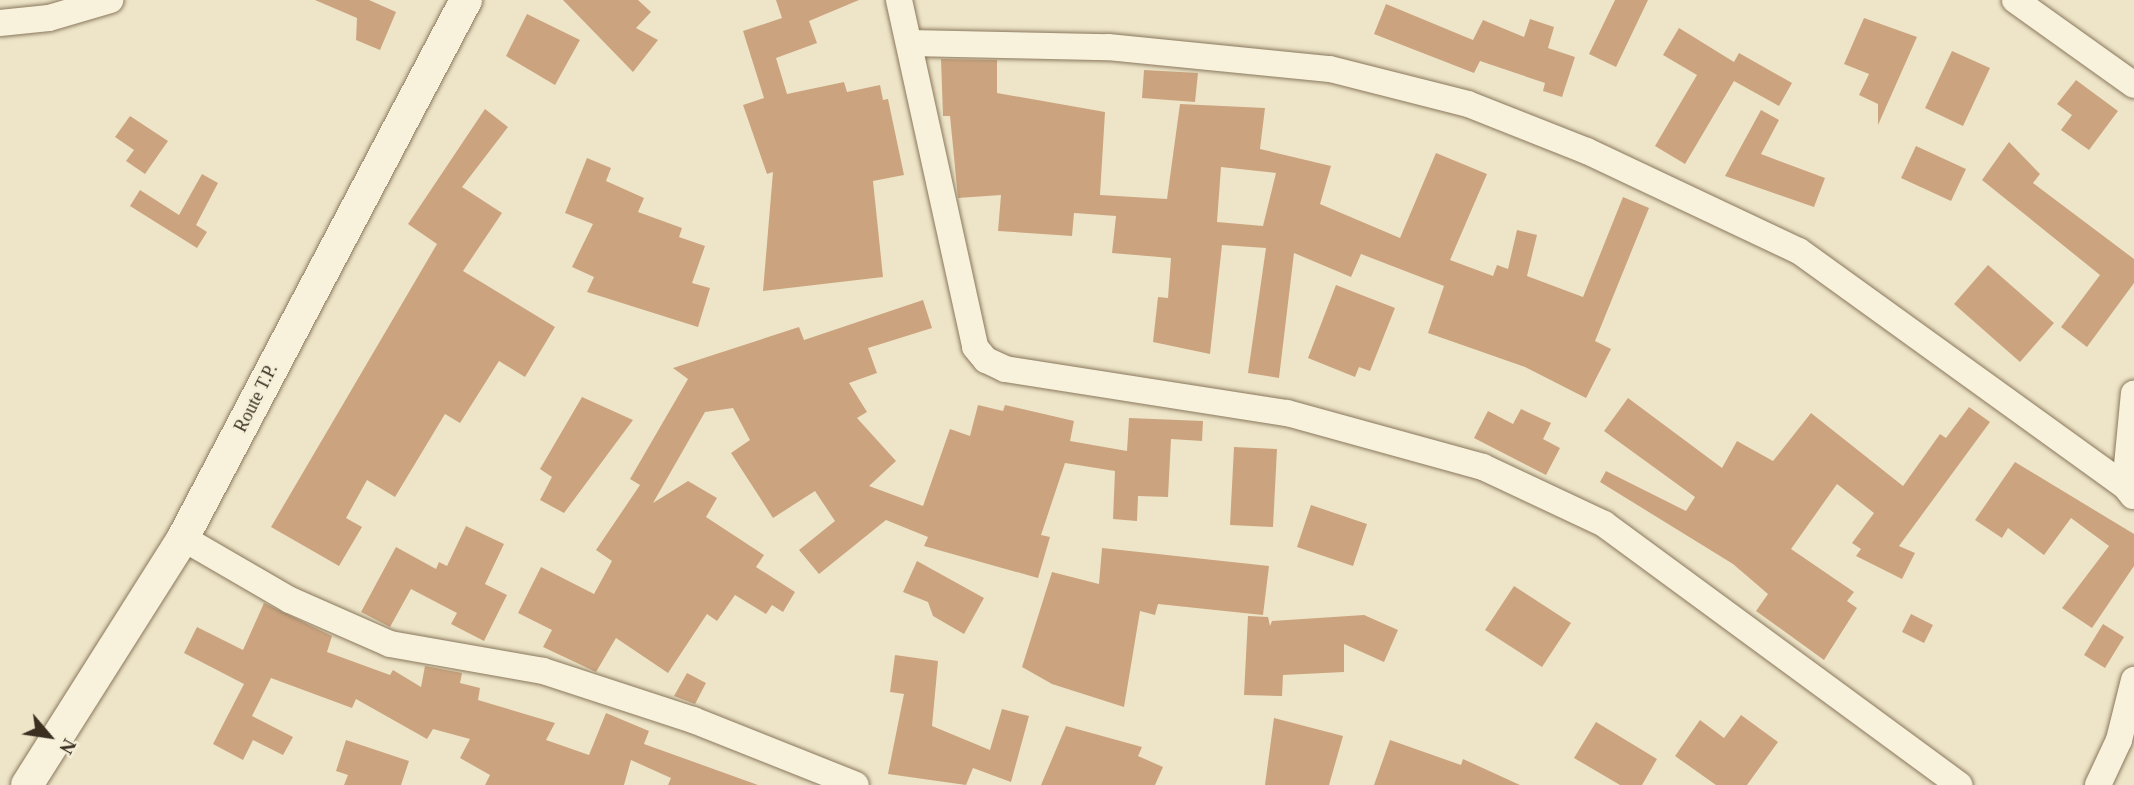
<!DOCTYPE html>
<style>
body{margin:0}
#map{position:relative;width:2134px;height:785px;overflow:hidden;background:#eee5c8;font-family:Georgia,serif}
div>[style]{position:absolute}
.building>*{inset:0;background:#cba47f}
.roads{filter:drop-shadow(0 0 2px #8a785d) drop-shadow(0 0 2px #8a785d)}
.minor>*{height:26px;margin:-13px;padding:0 13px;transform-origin:13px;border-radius:13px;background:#f8f2dc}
.tertiary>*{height:32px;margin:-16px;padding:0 16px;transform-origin:16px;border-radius:16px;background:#f8f2dc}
span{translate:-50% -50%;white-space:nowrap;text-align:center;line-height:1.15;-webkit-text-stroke:5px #f5efd8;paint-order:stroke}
.street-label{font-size:18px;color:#3a2f21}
.north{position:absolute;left:14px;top:701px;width:70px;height:70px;-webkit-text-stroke:5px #f5efd8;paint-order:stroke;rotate:119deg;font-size:19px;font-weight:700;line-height:28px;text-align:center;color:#3a2f21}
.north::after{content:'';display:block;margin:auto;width:24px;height:32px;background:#3a2f21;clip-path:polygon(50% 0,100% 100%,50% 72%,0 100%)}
</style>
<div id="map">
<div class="building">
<div style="clip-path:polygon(315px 0,369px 0,396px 12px,380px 50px,356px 40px,357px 18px)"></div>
<div style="clip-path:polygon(563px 0,638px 0,651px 12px,636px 28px,658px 40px,633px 72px)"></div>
<div style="clip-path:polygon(776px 0,859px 0,809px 21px,817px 43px,776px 58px,787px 94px,844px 82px,847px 92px,880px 85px,883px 100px,888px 99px,904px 175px,873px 181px,883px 277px,763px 291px,773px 172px,767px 174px,743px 105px,764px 98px,743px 31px,782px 18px)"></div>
<div style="clip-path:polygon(1615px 0,1648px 0,1616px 67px,1589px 54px)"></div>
<div style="clip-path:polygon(1386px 4px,1473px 40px,1483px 20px,1524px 37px,1530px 19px,1554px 27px,1548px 48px,1575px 57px,1562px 97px,1543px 91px,1545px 83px,1480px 61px,1474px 73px,1374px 34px)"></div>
<div style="clip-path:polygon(527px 14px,580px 40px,555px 85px,506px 56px)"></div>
<div style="clip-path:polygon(1864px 18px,1917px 37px,1878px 125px,1878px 104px,1859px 95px,1869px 74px,1844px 64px)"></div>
<div style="clip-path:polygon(1679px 28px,1734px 62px,1739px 53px,1792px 83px,1779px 106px,1734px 81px,1685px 164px,1655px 146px,1697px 75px,1663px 55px)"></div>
<div style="clip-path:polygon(1952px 51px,1990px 68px,1963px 126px,1925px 108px)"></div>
<div style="clip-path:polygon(evenodd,941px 59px,997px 60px,997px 93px,1105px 112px,1100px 195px,1167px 199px,1180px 104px,1265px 108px,1260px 149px,1331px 166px,1320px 204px,1400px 238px,1436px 153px,1487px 174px,1450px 260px,1493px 276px,1497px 265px,1508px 269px,1517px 230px,1537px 235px,1527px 276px,1583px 297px,1623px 197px,1649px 208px,1595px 341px,1611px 349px,1586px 398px,1525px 367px,1428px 333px,1444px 286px,1361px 254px,1351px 277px,1294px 253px,1279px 378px,1248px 373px,1266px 248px,1222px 245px,1210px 354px,1153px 342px,1158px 297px,1168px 298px,1171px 258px,1112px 253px,1116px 216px,1074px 213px,1072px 236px,998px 231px,1001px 195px,958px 198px,950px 116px,943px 116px,941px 59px,1221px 167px,1276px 173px,1263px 226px,1217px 222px,1221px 167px)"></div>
<div style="clip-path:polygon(1144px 70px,1198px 73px,1195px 102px,1142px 98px)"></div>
<div style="clip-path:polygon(2076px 80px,2118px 111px,2089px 150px,2061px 130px,2072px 115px,2057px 104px)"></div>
<div style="clip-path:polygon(485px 109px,508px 127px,462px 187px,502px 213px,463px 271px,555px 327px,525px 377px,499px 361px,460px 423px,445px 414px,395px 497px,367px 480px,346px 518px,362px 527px,339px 566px,271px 527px,437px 244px,408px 224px)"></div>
<div style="clip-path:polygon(1761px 110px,1779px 120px,1761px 154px,1825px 178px,1814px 207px,1725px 176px)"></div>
<div style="clip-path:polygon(130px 116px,168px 141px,145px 174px,126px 161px,134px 150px,115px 137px)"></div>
<div style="clip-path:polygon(2009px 142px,2040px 174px,2033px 183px,2134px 259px,2134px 283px,2087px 347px,2061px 327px,2100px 275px,1982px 180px)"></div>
<div style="clip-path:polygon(1916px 146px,1966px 169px,1951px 201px,1901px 178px)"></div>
<div style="clip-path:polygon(587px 158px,611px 168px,606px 181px,644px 198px,638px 212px,682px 228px,679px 237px,705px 246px,692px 283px,710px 288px,698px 327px,587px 292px,594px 277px,572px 267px,593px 224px,565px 213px)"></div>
<div style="clip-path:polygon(202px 174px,218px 183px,196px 225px,207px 232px,197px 248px,130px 206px,140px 190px,179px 215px)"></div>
<div style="clip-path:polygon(1988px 265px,2054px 323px,2020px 362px,1954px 304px)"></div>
<div style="clip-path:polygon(1336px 285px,1395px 308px,1370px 371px,1359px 367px,1355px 377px,1308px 358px)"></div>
<div style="clip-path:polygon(923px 300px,932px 328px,868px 348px,877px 373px,849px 383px,867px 412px,857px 418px,896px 461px,869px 486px,923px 506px,950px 429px,970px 436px,978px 405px,1003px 411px,1005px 405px,1074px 421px,1070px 441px,1127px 451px,1129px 418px,1203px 421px,1202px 441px,1171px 439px,1168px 497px,1138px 496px,1137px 521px,1113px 519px,1115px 471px,1065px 463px,1041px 535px,1050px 537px,1038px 578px,924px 546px,928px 537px,886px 520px,819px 574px,799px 550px,835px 521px,815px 491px,773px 518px,731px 453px,750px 440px,733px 408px,705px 412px,653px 503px,688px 481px,717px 498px,706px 517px,764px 555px,756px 567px,795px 592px,783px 612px,772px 605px,766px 614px,735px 595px,717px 621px,707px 614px,668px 673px,616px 638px,596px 672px,543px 647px,552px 630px,518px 613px,541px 567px,594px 594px,612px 561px,596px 550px,640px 485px,630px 479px,688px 379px,673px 368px,799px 327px,804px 340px)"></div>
<div style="clip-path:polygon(582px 397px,633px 420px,564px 513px,540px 500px,552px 477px,540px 469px)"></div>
<div style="clip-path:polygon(1628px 398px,1722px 468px,1737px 441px,1773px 461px,1811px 413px,1903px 486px,1940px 434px,1946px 438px,1969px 407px,1990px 422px,1899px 546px,1915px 553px,1902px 579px,1856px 556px,1861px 549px,1852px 543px,1874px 513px,1837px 484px,1791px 549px,1854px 592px,1847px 601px,1857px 608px,1824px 660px,1756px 611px,1768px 594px,1733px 564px,1600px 482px,1606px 471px,1686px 511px,1695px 497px,1604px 431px)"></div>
<div style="clip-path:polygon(1521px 409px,1551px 423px,1543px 439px,1560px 448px,1546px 475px,1474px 438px,1488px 411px,1513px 424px)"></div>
<div style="clip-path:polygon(1234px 447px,1277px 449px,1273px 527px,1230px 525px)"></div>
<div style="clip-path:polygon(2015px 462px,2134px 534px,2134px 566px,2092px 628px,2062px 608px,2109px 546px,2071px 518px,2044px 555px,2008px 528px,2002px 538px,1975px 520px)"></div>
<div style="clip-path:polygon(1311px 505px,1367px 524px,1353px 566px,1297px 547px)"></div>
<div style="clip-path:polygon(466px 526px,504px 544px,485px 584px,507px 595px,484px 641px,451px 624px,457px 613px,411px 589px,390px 627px,361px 612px,396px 547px,436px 569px,439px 562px,447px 566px)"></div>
<div style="clip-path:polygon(1102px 548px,1269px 566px,1263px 615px,1158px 604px,1155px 615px,1140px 611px,1124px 707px,1052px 684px,1022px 667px,1052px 572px,1099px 584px)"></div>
<div style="clip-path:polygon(917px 561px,984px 598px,964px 634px,933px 616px,928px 602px,903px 592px)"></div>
<div style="clip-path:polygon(1514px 586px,1571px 623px,1542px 667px,1485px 630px)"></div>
<div style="clip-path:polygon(264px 603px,332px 636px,327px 652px,390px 675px,393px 670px,421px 687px,425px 666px,462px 673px,460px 683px,480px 688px,478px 700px,555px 723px,546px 740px,589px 755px,606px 713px,649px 731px,644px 744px,758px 785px,668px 785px,671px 778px,631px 760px,624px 785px,485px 785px,490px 775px,460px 758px,470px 739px,433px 729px,427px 739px,356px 699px,352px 708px,271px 678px,252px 716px,293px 737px,283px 755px,253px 740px,243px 760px,213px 744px,244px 684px,184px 653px,197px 627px,243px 650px)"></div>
<div style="clip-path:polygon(1911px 614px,1933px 625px,1924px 643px,1902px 632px)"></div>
<div style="clip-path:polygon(1364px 615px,1398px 630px,1384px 662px,1344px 644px,1344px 672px,1283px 675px,1282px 696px,1244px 695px,1248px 616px,1268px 617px,1270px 626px,1272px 621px)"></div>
<div style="clip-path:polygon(2103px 624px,2124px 637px,2105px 668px,2084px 655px)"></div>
<div style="clip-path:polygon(895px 655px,938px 661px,932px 726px,990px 750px,1002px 709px,1029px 716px,1011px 782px,973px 768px,966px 785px,888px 774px,904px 694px,890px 692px)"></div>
<div style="clip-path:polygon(687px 673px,706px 683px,695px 704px,674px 696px)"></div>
<div style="clip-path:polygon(1741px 715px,1778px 742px,1747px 785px,1716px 785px,1675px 756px,1700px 720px,1724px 738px)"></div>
<div style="clip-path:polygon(1274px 718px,1343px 736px,1329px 785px,1265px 785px)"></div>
<div style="clip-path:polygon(1596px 722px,1657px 759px,1642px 785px,1620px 785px,1574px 758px)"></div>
<div style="clip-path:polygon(1066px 726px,1142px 747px,1138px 756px,1163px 767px,1155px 785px,1041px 785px)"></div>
<div style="clip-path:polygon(346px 740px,409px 761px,401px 785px,344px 785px,348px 775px,336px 771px)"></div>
<div style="clip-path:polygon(1390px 740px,1461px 765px,1463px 759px,1520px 785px,1374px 785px)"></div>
</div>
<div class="roads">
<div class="minor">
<div style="left:899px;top:0;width:355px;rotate:77.6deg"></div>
<div style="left:975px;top:347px;width:17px;rotate:50deg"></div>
<div style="left:986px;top:360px;width:21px;rotate:25deg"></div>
<div style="left:1005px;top:369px;width:285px;rotate:8.9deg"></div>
<div style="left:1287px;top:413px;width:203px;rotate:15.4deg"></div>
<div style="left:1483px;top:467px;width:134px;rotate:25.2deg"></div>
<div style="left:1604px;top:524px;width:441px;rotate:36.3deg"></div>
<div style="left:2015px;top:0;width:146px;rotate:35.5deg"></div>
<div style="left:0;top:23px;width:49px;rotate:-5.8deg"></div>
<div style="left:49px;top:18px;width:64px;rotate:-16.4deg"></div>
<div style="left:910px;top:43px;width:198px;rotate:1.2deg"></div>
<div style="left:1108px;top:47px;width:223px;rotate:5.7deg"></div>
<div style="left:1330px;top:69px;width:142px;rotate:14.2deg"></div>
<div style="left:1468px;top:104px;width:128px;rotate:21.6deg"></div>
<div style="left:1587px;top:151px;width:234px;rotate:25.3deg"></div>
<div style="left:1799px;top:251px;width:402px;rotate:35.8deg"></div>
<div style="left:2133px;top:496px;width:13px;rotate:-129deg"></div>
<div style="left:2125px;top:486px;width:93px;rotate:-84.5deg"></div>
<div style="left:183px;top:538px;width:124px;rotate:30.1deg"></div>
<div style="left:290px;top:600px;width:109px;rotate:23.7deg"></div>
<div style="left:390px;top:644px;width:155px;rotate:10deg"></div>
<div style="left:543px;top:671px;width:158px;rotate:18.1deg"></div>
<div style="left:693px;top:720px;width:175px;rotate:21.7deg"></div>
<div style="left:2098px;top:785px;width:50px;rotate:-65deg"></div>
<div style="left:2119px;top:740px;width:62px;rotate:-76deg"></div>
</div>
<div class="tertiary">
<div style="left:27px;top:785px;width:292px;rotate:-57.7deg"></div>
<div style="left:183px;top:538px;width:608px;rotate:-62.25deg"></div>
</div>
</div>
<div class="street-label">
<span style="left:256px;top:398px;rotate:-63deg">Route T.P.</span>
</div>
<div class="north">N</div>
</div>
